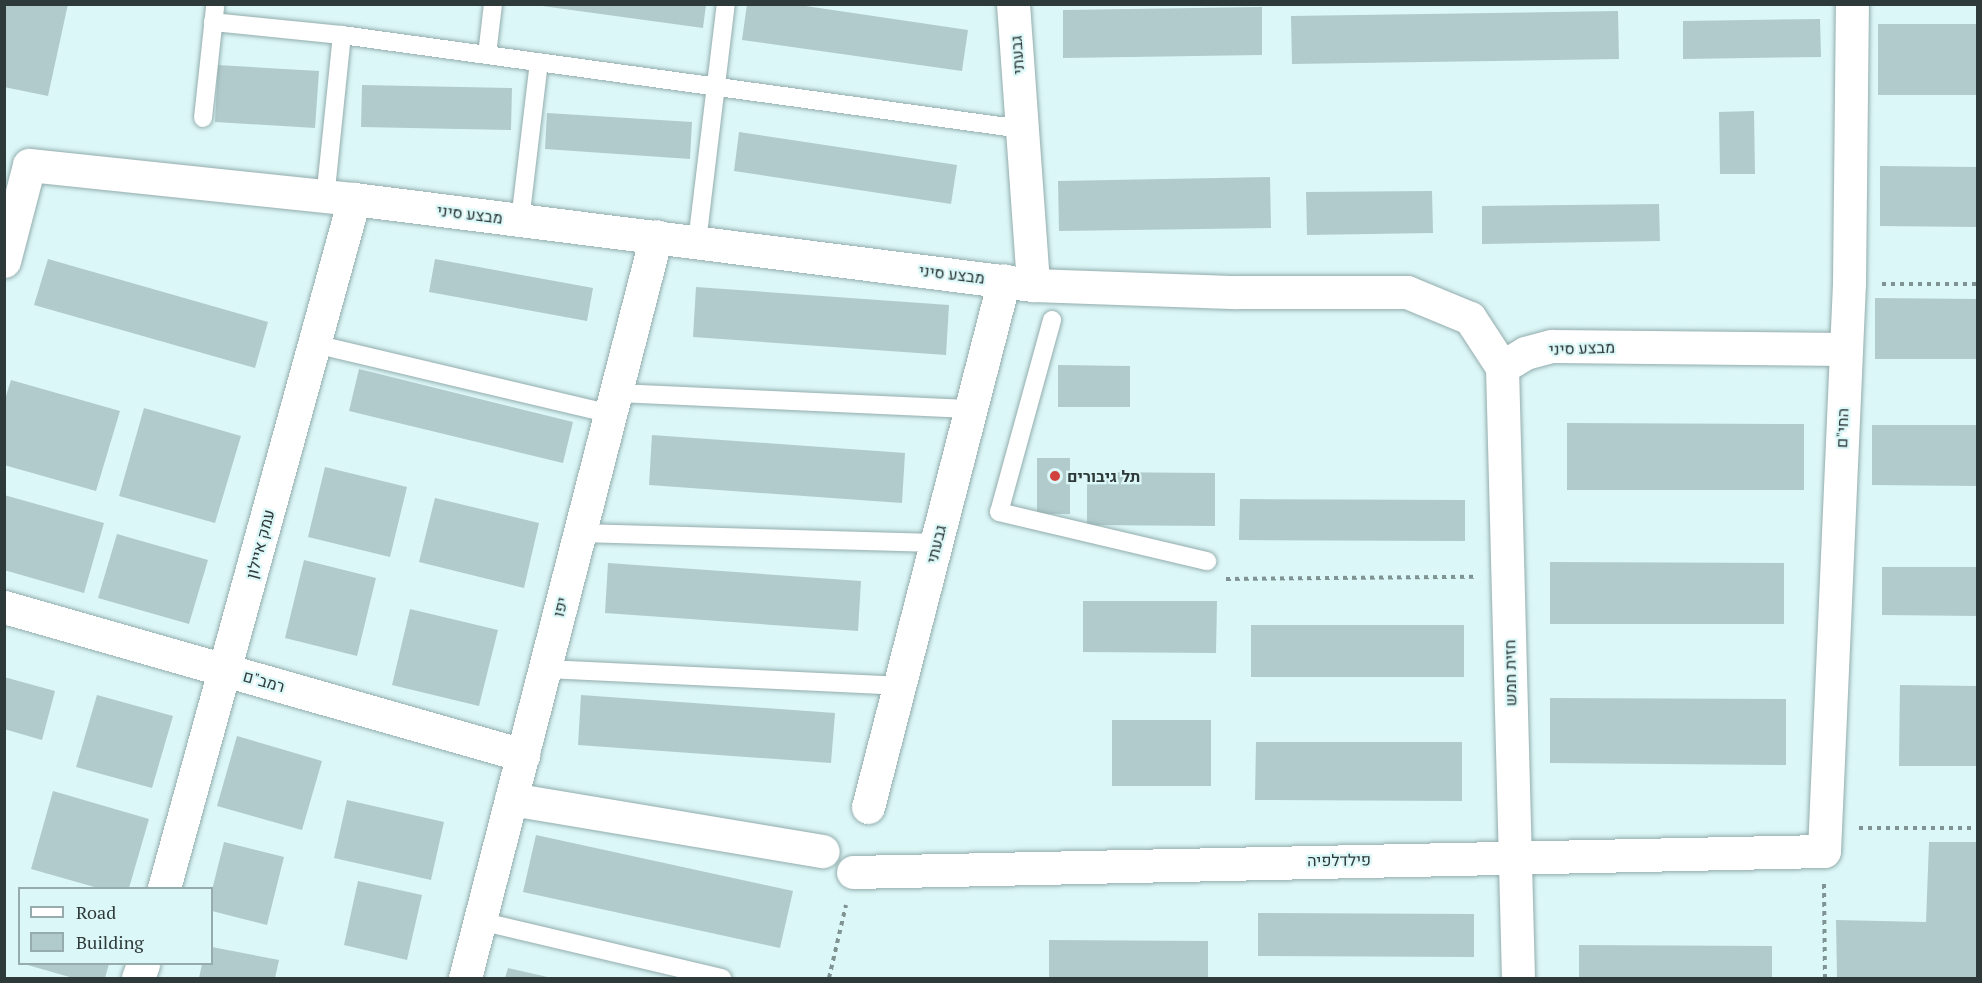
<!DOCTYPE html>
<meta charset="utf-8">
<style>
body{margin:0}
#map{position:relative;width:1982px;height:983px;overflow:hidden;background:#dcf7f7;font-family:"PT Serif",Heebo,serif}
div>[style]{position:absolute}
.building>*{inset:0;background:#b1cbcc}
.path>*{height:4px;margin-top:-2px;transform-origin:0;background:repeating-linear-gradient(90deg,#809393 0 4.5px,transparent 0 9px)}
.roads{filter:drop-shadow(0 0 2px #93acad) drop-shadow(0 0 2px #93acad)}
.lane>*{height:18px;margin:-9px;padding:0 9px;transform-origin:9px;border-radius:9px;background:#fff}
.street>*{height:33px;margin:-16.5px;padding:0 16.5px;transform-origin:16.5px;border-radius:16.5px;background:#fff}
.dots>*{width:16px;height:16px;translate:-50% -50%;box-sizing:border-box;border:3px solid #dcf7f7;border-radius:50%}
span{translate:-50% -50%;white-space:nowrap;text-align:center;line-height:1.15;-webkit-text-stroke:4.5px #dcf7f7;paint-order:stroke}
.street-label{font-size:16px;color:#2e3939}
.poi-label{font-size:16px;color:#2e3939;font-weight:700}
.left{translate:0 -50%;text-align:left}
.frame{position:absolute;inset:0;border:6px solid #2e3939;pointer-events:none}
.legend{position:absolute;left:18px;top:887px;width:195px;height:78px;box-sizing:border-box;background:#dcf7f7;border:2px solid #96abab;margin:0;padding:8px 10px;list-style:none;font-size:18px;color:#2e3939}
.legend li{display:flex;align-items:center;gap:12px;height:30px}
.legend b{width:30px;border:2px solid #96abab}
</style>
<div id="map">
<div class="building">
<div style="clip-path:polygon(4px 4px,68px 4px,48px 96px,4px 87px)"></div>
<div style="clip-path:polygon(747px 4px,792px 4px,968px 30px,962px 71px,742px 40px)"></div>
<div style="clip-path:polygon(535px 5px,706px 5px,703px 28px)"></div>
<div style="clip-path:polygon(1262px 7px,1262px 55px,1063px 58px,1063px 10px)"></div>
<div style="clip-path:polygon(1618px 11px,1619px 59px,1292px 64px,1291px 16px)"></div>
<div style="clip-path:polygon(1820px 19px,1821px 57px,1683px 59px,1683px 21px)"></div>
<div style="clip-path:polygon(1878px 24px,1978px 24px,1978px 95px,1878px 95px)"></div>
<div style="clip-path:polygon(218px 65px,319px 71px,315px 128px,215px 122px)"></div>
<div style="clip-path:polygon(362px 85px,512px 88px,511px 130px,361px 127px)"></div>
<div style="clip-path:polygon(1754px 111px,1755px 174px,1720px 174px,1719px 112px)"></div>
<div style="clip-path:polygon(547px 113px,692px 122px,690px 159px,545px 149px)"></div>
<div style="clip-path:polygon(739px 132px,957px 165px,951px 204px,734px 171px)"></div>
<div style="clip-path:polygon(1880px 166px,1978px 167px,1978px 227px,1880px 226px)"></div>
<div style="clip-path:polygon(1270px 177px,1271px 228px,1059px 231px,1058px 181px)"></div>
<div style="clip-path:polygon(1432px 191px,1433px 233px,1307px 235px,1306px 192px)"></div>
<div style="clip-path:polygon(1659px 204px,1660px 241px,1482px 244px,1482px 206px)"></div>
<div style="clip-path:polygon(48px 259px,268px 322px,255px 368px,34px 305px)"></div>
<div style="clip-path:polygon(435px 259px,593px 288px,587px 321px,429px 292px)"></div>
<div style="clip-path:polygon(696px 287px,949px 305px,946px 355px,693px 337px)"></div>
<div style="clip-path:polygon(1875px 298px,1978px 299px,1978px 359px,1875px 359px)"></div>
<div style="clip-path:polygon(1058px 365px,1130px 366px,1130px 407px,1058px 407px)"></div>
<div style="clip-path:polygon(359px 369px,573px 422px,563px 463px,349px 411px)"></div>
<div style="clip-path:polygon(11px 380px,120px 411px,96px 491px,4px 465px,4px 402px)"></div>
<div style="clip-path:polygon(144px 408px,241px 436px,215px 523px,119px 496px)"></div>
<div style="clip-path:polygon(1567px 423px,1804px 424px,1804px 490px,1567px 490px)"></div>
<div style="clip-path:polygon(1872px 425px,1978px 425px,1978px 486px,1872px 485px)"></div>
<div style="clip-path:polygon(652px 435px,905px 453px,902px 503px,649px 485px)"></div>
<div style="clip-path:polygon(1037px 458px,1070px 458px,1070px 514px,1037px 514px)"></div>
<div style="clip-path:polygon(325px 467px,407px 487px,390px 557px,308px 537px)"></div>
<div style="clip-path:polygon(1087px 472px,1215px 473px,1215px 526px,1087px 525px)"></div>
<div style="clip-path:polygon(4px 495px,104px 523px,84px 593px,4px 570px)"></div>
<div style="clip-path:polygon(435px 498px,539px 523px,524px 588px,419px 562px)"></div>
<div style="clip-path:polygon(1240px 499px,1465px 500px,1465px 541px,1239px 540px)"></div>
<div style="clip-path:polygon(117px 534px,208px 560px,189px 624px,98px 598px)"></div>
<div style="clip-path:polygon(304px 560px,376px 578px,357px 656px,285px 638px)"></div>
<div style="clip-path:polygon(1550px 562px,1784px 563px,1784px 624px,1550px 624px)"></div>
<div style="clip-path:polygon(608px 563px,861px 581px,858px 631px,605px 613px)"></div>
<div style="clip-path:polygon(1882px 567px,1978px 567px,1978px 616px,1882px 615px)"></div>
<div style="clip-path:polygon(1083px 601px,1217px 601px,1216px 653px,1083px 652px)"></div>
<div style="clip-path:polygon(410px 609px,498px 630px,479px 706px,392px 685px)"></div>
<div style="clip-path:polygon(1251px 625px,1464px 625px,1464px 677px,1251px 677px)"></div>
<div style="clip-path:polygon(4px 677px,55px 691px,42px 740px,4px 729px)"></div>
<div style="clip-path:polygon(1900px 685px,1978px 686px,1978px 766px,1899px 766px)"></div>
<div style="clip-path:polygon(97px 695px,173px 716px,152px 788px,76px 767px)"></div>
<div style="clip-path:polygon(581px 695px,835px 713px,831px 763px,578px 745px)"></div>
<div style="clip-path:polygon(1550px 698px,1786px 699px,1786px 765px,1550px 763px)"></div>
<div style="clip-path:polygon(1112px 720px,1211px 720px,1211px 786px,1112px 786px)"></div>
<div style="clip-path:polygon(237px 736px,322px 761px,302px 830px,217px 806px)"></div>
<div style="clip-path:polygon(1256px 742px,1462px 742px,1462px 801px,1255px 800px)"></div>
<div style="clip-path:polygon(53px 791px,149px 819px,129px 888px,98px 888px,31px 869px)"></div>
<div style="clip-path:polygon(347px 800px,444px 822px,431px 880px,334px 858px)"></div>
<div style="clip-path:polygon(536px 835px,793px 891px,780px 948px,523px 892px)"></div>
<div style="clip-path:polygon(224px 842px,284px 857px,267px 925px,212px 911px,212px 890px)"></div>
<div style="clip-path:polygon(1929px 842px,1978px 842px,1978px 978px,1837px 978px,1836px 920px,1926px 922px)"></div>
<div style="clip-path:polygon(358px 881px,422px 895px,407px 960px,344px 945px)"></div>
<div style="clip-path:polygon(1258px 913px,1474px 914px,1474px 957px,1258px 956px)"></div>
<div style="clip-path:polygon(1049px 940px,1208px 941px,1208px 978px,1049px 978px)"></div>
<div style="clip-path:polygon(1579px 945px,1772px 946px,1772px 978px,1579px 978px)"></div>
<div style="clip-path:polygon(212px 947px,279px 960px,275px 978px,199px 978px,202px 964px,212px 964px)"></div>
<div style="clip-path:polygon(24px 964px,109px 964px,105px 978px,73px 978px)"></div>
<div style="clip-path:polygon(508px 968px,552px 978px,505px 978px)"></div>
</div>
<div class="path">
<div style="left:1882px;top:284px;width:96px"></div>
<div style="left:1226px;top:579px;width:248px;rotate:-0.5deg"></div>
<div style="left:1859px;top:828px;width:119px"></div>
<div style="left:1824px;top:884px;width:94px;rotate:89.4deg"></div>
<div style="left:829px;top:978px;width:75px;rotate:-76.9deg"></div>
</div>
<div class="roads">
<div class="lane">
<div style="left:213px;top:22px;width:130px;rotate:5.8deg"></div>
<div style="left:342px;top:35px;width:686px;rotate:7.87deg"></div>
<div style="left:487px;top:55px;width:51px;rotate:-83.3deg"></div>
<div style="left:203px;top:118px;width:112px;rotate:-83.8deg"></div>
<div style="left:325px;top:199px;width:165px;rotate:-84.1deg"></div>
<div style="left:520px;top:221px;width:160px;rotate:-83.2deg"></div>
<div style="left:697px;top:242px;width:240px;rotate:-83.1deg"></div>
<div style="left:1052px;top:320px;width:199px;rotate:105.4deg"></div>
<div style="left:999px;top:512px;width:214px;rotate:13.3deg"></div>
<div style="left:315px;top:344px;width:303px;rotate:13.3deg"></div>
<div style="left:616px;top:393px;width:355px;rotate:2.6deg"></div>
<div style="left:580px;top:533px;width:356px;rotate:1.6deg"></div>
<div style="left:545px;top:669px;width:355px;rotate:2.7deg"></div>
<div style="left:480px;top:921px;width:249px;rotate:13.3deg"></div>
</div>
<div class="street">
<div style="left:1013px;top:4px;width:282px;rotate:85.9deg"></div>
<div style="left:4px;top:261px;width:99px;rotate:-75.4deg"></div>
<div style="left:29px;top:165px;width:327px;rotate:6deg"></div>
<div style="left:354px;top:199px;width:684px;rotate:7.22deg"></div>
<div style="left:1033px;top:285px;width:205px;rotate:2deg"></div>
<div style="left:1238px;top:292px;width:169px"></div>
<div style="left:1407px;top:292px;width:68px;rotate:22.4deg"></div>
<div style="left:1470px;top:318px;width:59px;rotate:56.9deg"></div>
<div style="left:1502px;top:367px;width:611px;rotate:88.5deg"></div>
<div style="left:1502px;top:367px;width:27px;rotate:-31deg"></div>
<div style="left:1525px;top:353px;width:28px;rotate:-15deg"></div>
<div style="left:1552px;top:346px;width:293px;rotate:0.6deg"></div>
<div style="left:4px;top:607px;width:540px;rotate:15.92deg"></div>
<div style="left:511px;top:799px;width:316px;rotate:9.5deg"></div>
<div style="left:868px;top:807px;width:544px;rotate:-75.53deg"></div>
<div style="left:853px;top:872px;width:971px;rotate:-1.24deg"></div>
<div style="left:1824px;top:851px;width:569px;rotate:-87.48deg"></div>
<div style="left:1849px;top:283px;width:279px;rotate:-89.4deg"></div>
<div style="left:164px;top:888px;width:715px;rotate:-74.58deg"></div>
<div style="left:138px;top:978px;width:15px;rotate:-70deg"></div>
<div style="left:465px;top:978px;width:766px;rotate:-75.56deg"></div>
</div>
</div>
<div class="dots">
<div style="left:1055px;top:476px;background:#d1423f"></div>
</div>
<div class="street-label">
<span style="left:1017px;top:55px;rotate:-94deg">גבעתי</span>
<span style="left:470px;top:214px;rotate:7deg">מבצע סיני</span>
<span style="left:952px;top:274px;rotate:7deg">מבצע סיני</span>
<span style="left:1582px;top:348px;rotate:-2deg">מבצע סיני</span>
<span style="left:1842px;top:428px;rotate:-88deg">החי"ם</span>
<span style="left:260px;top:544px;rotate:-75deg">עמק איילון</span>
<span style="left:936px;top:544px;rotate:-76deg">גבעתי</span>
<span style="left:560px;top:607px;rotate:-76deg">יפו</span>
<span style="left:1510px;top:673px;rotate:-91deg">חזית חמש</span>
<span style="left:264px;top:681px;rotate:16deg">רמב"ם</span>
<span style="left:1339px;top:860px;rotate:-1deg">פילדלפיה</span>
</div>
<div class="poi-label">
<span class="left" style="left:1067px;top:476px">תל גיבורים</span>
</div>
<div class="frame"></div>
<ul class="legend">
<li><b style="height:8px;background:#fff"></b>Road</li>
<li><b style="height:16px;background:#b1cbcc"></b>Building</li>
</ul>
</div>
